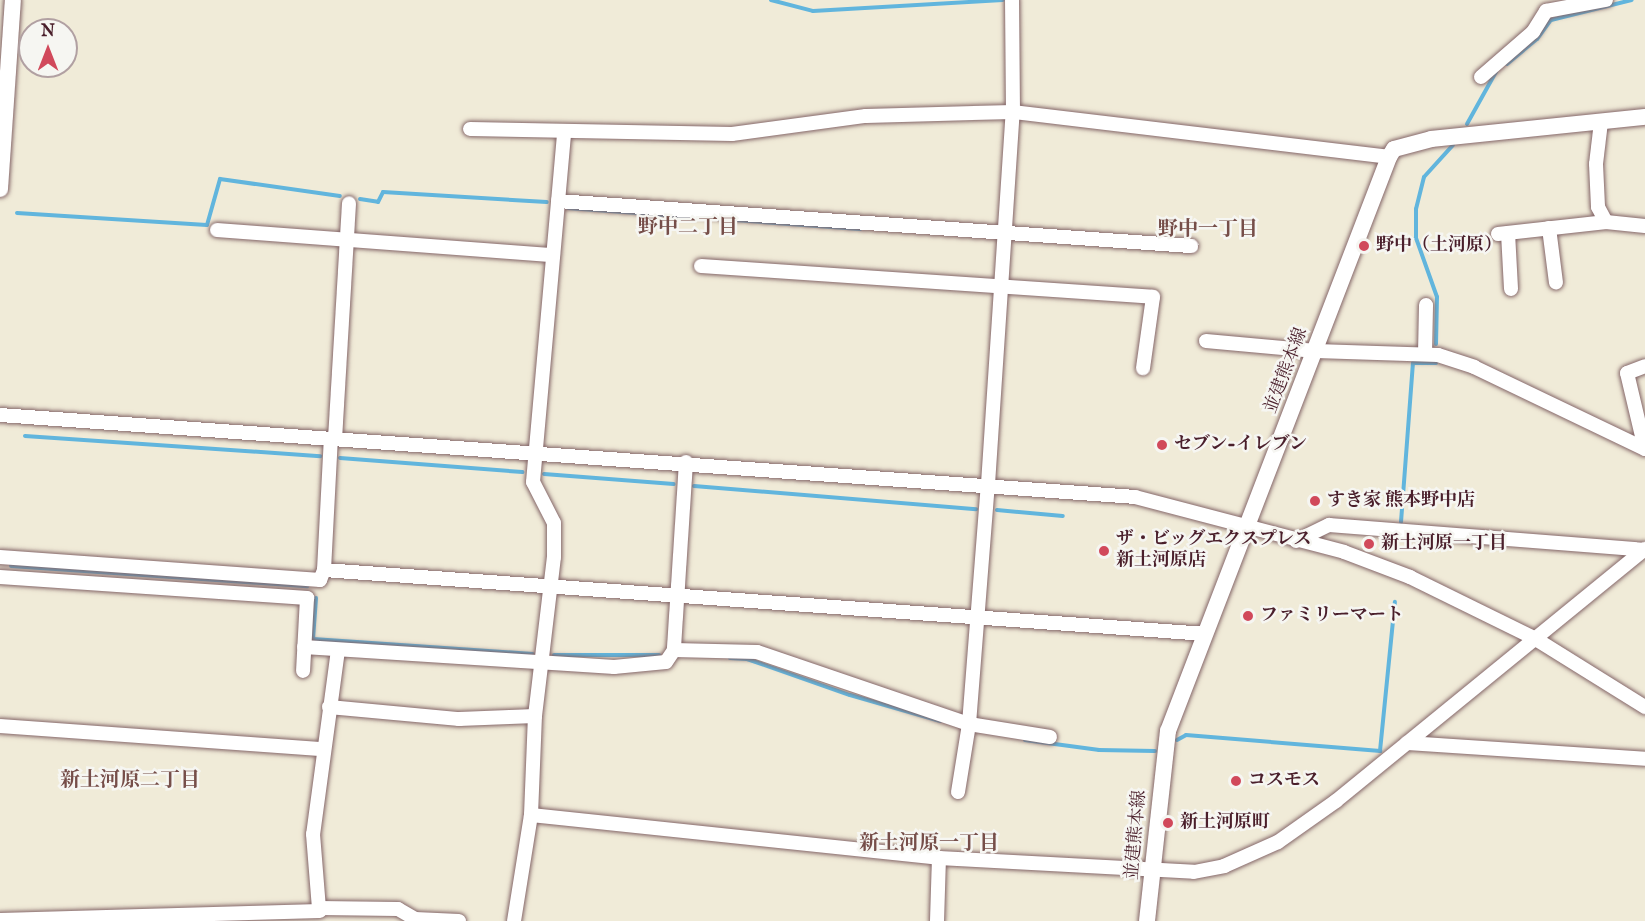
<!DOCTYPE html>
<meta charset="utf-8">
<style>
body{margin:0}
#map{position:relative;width:1645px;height:921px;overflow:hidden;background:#f0ebd8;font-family:"IM FELL English","Noto Serif JP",serif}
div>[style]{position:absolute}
.stream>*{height:4px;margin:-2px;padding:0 2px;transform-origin:2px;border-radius:2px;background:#61b5dd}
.roads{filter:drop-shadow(0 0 2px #846668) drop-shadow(0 0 2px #846668)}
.minor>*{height:14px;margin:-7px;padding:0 7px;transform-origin:7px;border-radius:7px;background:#fff}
.major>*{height:16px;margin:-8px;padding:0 8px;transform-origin:8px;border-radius:8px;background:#fff}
.dots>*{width:16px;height:16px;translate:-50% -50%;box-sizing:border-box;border:3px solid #f6f6f2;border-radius:50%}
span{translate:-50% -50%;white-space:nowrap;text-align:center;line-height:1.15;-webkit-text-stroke:5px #f6f6f2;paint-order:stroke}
.poi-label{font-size:18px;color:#4a1f2b;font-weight:700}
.left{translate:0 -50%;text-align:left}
.street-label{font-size:18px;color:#4a1f2b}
.neighbourhood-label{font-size:20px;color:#764e49;font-weight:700}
.north{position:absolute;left:18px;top:18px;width:60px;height:60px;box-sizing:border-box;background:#f6f6f2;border:2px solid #b1a0a2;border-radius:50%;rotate:0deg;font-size:16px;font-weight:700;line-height:24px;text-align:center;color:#4a1f2b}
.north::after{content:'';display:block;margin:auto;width:21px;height:27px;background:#d1495b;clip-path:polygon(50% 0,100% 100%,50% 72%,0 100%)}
</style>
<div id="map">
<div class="stream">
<div style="left:771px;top:0;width:43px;rotate:14.7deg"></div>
<div style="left:813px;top:11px;width:190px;rotate:-3.3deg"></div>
<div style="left:1507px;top:64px;width:39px;rotate:-40deg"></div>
<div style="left:1537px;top:39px;width:24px;rotate:-54deg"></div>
<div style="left:1551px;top:20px;width:83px;rotate:-13.9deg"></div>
<div style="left:1467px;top:124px;width:60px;rotate:-60.9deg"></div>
<div style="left:360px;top:199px;width:18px;rotate:9deg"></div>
<div style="left:378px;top:202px;width:11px;rotate:-63deg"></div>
<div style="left:383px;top:192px;width:164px;rotate:3.5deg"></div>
<div style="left:568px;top:208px;width:293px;rotate:4.1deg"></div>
<div style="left:17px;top:213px;width:190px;rotate:3.6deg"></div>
<div style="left:207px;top:225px;width:48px;rotate:-74.2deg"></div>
<div style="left:220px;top:179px;width:121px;rotate:8.1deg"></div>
<div style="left:1436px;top:344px;width:47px;rotate:-88.8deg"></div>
<div style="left:1437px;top:297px;width:63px;rotate:-109.6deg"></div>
<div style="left:1416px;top:238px;width:29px;rotate:-90deg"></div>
<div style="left:1416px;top:209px;width:33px;rotate:-76deg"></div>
<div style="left:1424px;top:177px;width:43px;rotate:-47.8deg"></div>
<div style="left:25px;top:436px;width:296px;rotate:3.9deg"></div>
<div style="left:340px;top:458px;width:183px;rotate:4.4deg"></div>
<div style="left:544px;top:474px;width:130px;rotate:4.4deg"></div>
<div style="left:694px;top:486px;width:283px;rotate:4.7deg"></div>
<div style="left:997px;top:510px;width:66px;rotate:5.2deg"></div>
<div style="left:1401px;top:522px;width:159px;rotate:-85.7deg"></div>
<div style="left:1413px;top:363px;width:23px"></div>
<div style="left:11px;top:566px;width:297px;rotate:3.9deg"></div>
<div style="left:316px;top:598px;width:41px;rotate:94.2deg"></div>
<div style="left:313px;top:639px;width:220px;rotate:3.9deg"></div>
<div style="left:554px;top:655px;width:105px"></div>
<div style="left:730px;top:658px;width:17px;rotate:3deg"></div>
<div style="left:747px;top:659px;width:109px;rotate:19.3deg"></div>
<div style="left:850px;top:695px;width:94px;rotate:16.1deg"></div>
<div style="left:1025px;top:740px;width:75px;rotate:7.7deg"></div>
<div style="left:1099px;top:750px;width:56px;rotate:1deg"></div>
<div style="left:1177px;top:740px;width:10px;rotate:-29deg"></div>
<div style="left:1186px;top:735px;width:195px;rotate:4.7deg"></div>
<div style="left:1380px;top:751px;width:150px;rotate:-84.3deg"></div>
</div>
<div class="roads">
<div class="minor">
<div style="left:1481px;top:77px;width:69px;rotate:-40.9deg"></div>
<div style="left:1533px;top:32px;width:25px;rotate:-58deg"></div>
<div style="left:1546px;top:11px;width:61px;rotate:-10.4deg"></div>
<div style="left:1601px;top:122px;width:42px;rotate:96.8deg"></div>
<div style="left:1596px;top:164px;width:43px;rotate:87.3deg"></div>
<div style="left:1598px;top:207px;width:17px;rotate:62deg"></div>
<div style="left:1606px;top:222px;width:39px;rotate:6deg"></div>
<div style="left:470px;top:129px;width:262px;rotate:1.1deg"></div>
<div style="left:732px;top:134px;width:135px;rotate:-7.7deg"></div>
<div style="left:866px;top:116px;width:147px;rotate:-1.6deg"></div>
<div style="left:1013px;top:112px;width:379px;rotate:6.8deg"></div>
<div style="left:558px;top:201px;width:635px;rotate:4.07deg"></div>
<div style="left:1549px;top:228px;width:55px;rotate:82.7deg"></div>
<div style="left:217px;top:230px;width:337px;rotate:4.3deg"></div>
<div style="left:1508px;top:233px;width:56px;rotate:86.9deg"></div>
<div style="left:1498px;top:234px;width:109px;rotate:-6.3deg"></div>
<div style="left:701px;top:266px;width:453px;rotate:3.9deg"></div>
<div style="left:1153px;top:297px;width:72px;rotate:98deg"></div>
<div style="left:1206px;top:341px;width:110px;rotate:5.2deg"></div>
<div style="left:1316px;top:351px;width:122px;rotate:1.9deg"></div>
<div style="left:1438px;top:355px;width:38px;rotate:18deg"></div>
<div style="left:1474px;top:367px;width:190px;rotate:25.6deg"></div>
<div style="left:1425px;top:354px;width:49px;rotate:-88.8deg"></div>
<div style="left:0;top:415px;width:1138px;rotate:4.13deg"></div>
<div style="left:1135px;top:497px;width:216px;rotate:14.7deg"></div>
<div style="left:1344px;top:552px;width:71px;rotate:20.7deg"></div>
<div style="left:1410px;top:577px;width:138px;rotate:26.2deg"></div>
<div style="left:1534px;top:638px;width:131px;rotate:31.9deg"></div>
<div style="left:335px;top:439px;width:236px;rotate:-86.6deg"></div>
<div style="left:1645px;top:449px;width:78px;rotate:-103.3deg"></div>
<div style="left:1627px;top:373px;width:19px;rotate:-21deg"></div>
<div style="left:686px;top:462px;width:188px;rotate:93.7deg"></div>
<div style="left:674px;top:650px;width:83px;rotate:1.4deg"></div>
<div style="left:757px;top:652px;width:224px;rotate:18.8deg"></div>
<div style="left:969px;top:724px;width:82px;rotate:9.1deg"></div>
<div style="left:1296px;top:541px;width:37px;rotate:-26deg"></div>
<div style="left:1329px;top:525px;width:317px;rotate:4.5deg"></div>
<div style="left:0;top:557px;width:321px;rotate:4.1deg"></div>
<div style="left:320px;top:580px;width:11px;rotate:-68deg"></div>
<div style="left:324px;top:570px;width:132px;rotate:-87deg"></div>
<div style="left:324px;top:570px;width:884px;rotate:4.15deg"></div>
<div style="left:0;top:577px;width:308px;rotate:3.9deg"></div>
<div style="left:307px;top:598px;width:73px;rotate:93.1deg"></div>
<div style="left:304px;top:647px;width:311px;rotate:3.7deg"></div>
<div style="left:614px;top:667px;width:52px;rotate:-5.5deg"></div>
<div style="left:666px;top:662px;width:14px;rotate:-56deg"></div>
<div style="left:338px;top:650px;width:186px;rotate:97.7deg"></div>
<div style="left:313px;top:834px;width:74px;rotate:85.4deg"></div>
<div style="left:319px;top:908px;width:79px;rotate:0.7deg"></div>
<div style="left:398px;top:909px;width:20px;rotate:30deg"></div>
<div style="left:415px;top:919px;width:44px;rotate:2.6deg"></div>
<div style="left:329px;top:707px;width:131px;rotate:5.3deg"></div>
<div style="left:459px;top:719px;width:76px;rotate:-2.3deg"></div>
<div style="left:0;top:726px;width:324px;rotate:4.1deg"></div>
<div style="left:1407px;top:743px;width:239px;rotate:3.8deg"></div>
<div style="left:958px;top:792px;width:69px;rotate:-80.8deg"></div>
<div style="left:969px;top:724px;width:241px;rotate:-85.5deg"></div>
<div style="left:988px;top:484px;width:373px;rotate:-86.2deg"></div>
<div style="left:1013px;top:112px;width:112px;rotate:-90.5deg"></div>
<div style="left:531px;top:815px;width:410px;rotate:6deg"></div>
<div style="left:939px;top:858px;width:255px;rotate:3.1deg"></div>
<div style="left:1194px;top:872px;width:31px;rotate:-11deg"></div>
<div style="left:1224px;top:866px;width:59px;rotate:-24deg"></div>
<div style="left:1278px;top:842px;width:71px;rotate:-35.3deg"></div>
<div style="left:1336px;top:801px;width:399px;rotate:-39.2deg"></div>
<div style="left:0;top:920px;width:320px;rotate:-1.6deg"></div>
<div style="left:514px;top:921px;width:107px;rotate:-80.9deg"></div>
<div style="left:531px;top:815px;width:99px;rotate:-87.7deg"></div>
<div style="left:535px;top:716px;width:160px;rotate:-83.2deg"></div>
<div style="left:554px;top:557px;width:34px;rotate:-90deg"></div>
<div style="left:554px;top:523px;width:46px;rotate:-117.1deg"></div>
<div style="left:533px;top:482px;width:350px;rotate:-84.9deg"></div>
<div style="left:937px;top:921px;width:63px;rotate:-88.2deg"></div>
</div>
<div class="major">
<div style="left:0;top:189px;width:189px;rotate:-86.1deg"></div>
<div style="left:1147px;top:921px;width:191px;rotate:-83.7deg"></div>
<div style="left:1168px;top:731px;width:615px;rotate:-68.94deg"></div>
<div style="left:1389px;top:157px;width:9px;rotate:-58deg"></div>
<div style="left:1394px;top:149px;width:38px;rotate:-15deg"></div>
<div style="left:1431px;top:139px;width:215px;rotate:-5.9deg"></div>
</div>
</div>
<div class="dots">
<div style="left:1364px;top:246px;background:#d1495b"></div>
<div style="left:1162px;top:445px;background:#d1495b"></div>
<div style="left:1315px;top:501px;background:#d1495b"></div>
<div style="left:1369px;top:544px;background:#d1495b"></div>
<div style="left:1104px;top:551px;background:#d1495b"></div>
<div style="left:1248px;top:616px;background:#d1495b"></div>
<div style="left:1236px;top:781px;background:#d1495b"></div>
<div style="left:1168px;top:823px;background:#d1495b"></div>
</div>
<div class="poi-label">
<span class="left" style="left:1376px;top:246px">野中（土河原）</span>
<span class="left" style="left:1174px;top:445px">セブン-イレブン</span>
<span class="left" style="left:1327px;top:501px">すき家 熊本野中店</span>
<span class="left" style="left:1116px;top:551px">ザ・ビッグエクスプレス<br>新土河原店</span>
<span class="left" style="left:1381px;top:544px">新土河原一丁目</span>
<span class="left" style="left:1260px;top:616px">ファミリーマート</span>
<span class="left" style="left:1248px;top:781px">コスモス</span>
<span class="left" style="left:1180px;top:823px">新土河原町</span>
</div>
<div class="street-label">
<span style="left:1287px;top:371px;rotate:-69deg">並建熊本線</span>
<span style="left:1137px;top:835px;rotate:-85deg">並建熊本線</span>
</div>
<div class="neighbourhood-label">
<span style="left:688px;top:227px">野中二丁目</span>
<span style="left:1208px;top:229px">野中一丁目</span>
<span style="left:130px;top:780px">新土河原二丁目</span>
<span style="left:929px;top:843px">新土河原一丁目</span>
</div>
<div class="north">N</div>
</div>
